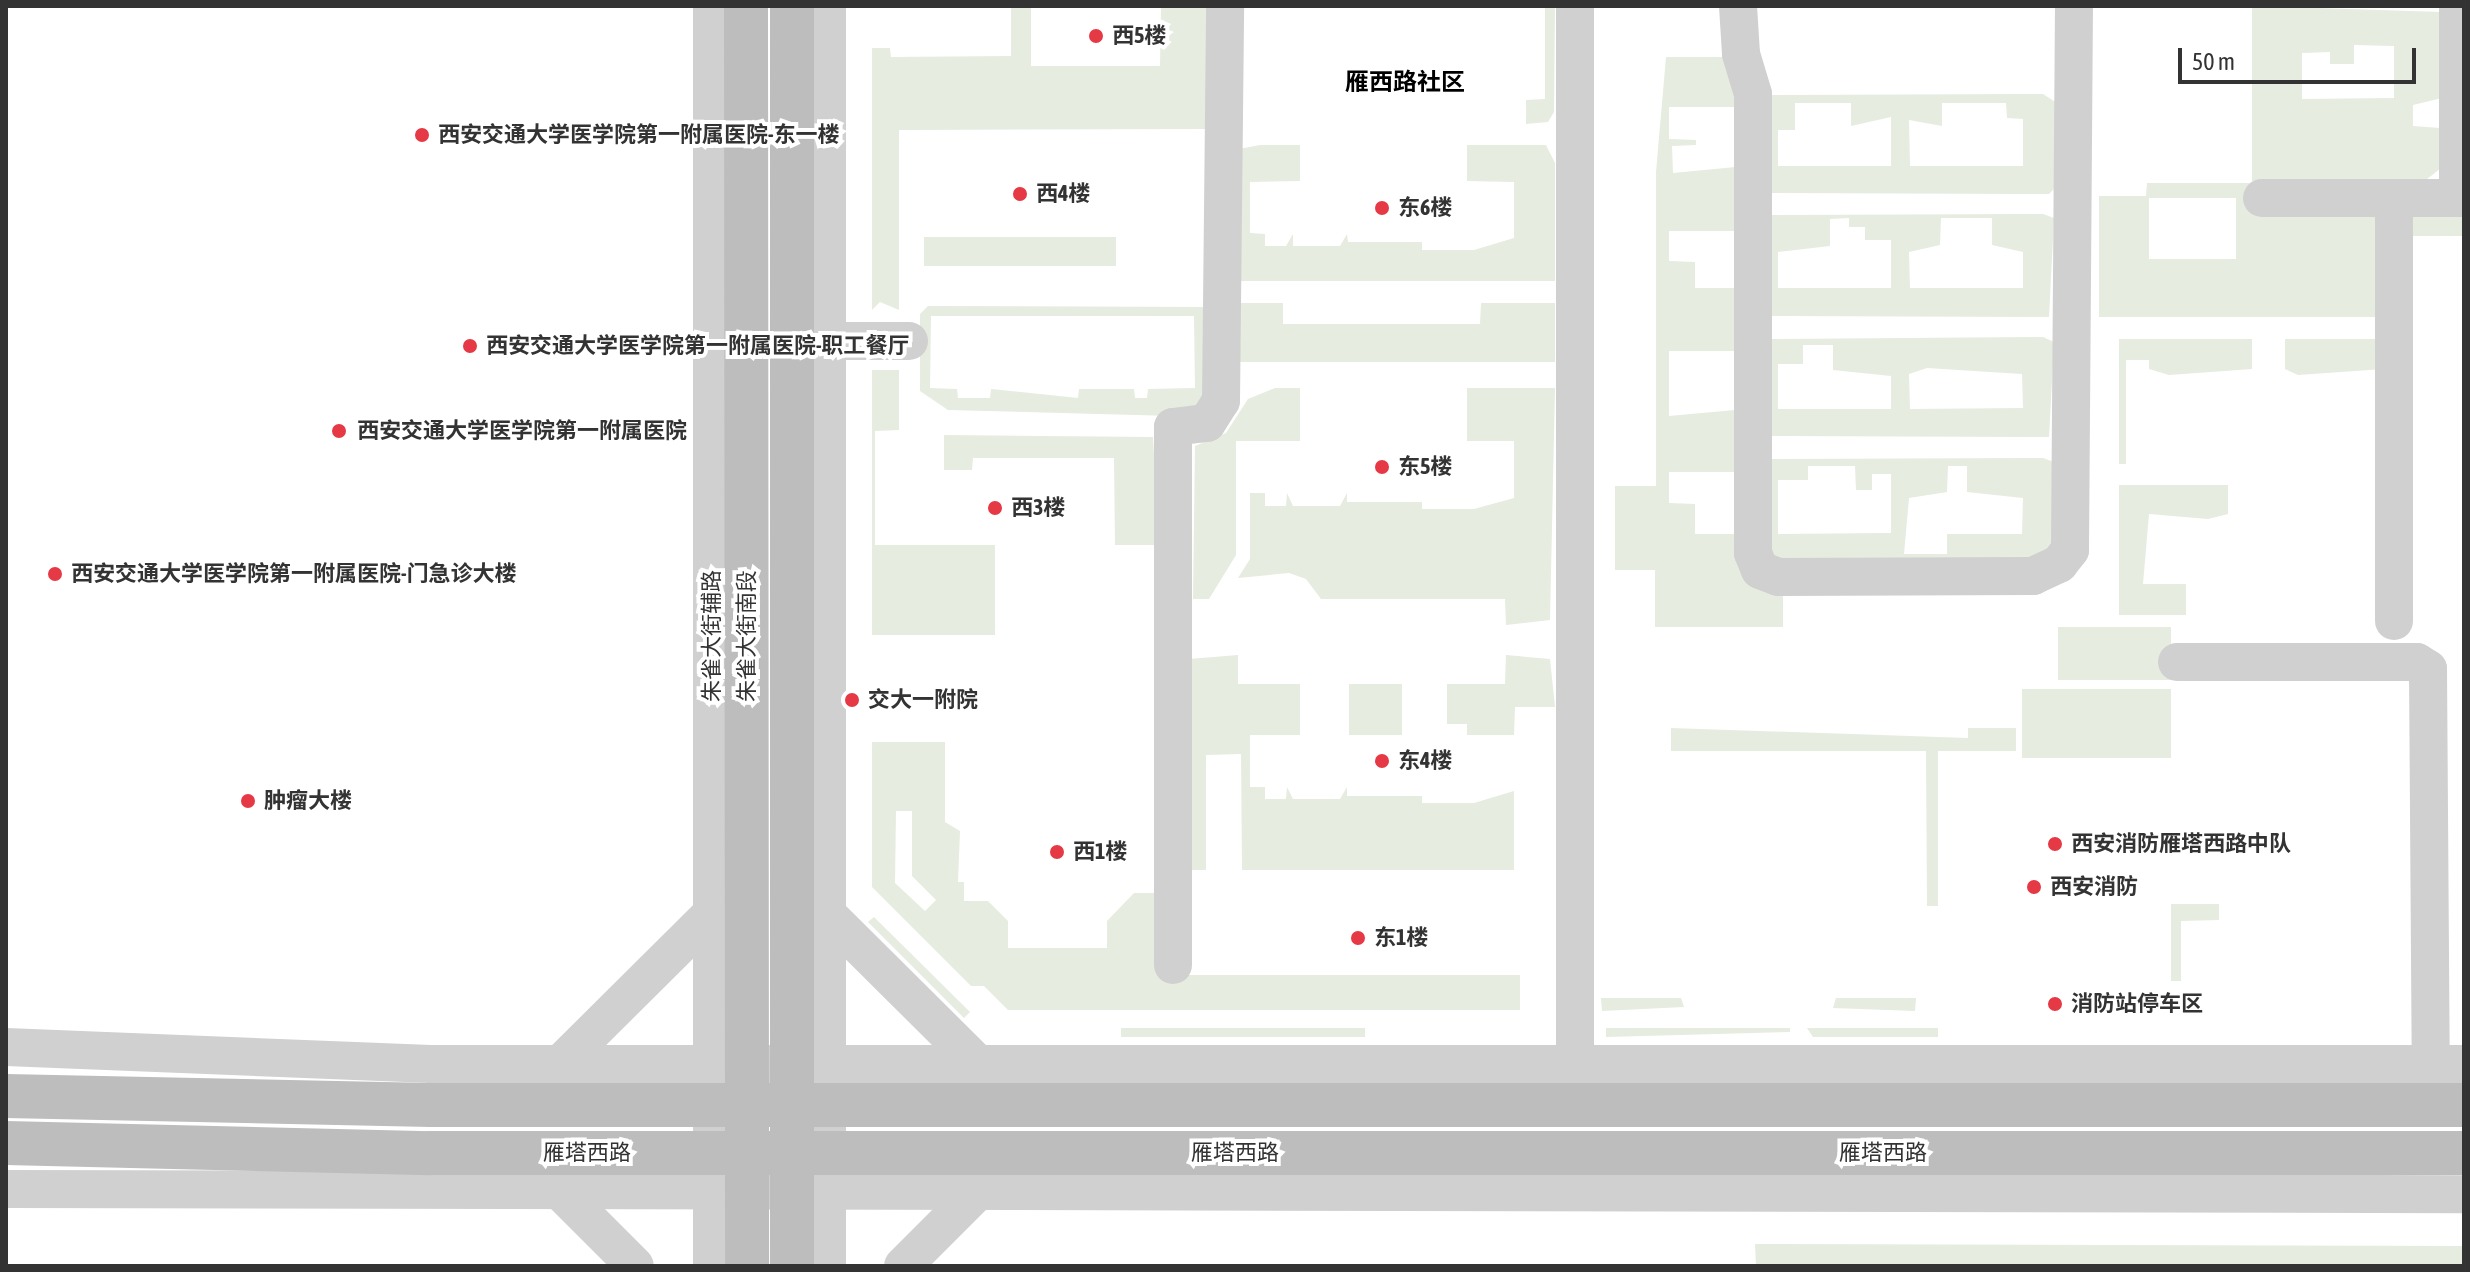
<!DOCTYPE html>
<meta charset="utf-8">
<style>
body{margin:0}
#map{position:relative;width:2470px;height:1272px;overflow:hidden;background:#fff;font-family:"Asap Condensed","Noto Sans SC",sans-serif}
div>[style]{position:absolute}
.green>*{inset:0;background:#e6ecdf}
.minor>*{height:38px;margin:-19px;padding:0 19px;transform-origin:19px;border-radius:19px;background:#d0d0d0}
.secondary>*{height:44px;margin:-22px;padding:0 22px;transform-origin:22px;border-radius:22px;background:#bdbdbd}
.dots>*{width:22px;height:22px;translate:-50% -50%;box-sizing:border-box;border:4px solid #fff;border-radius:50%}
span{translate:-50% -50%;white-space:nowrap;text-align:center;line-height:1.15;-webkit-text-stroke:8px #fff;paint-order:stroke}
.poi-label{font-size:22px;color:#333;font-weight:700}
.left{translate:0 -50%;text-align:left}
.street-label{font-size:22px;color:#333}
.neighbourhood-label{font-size:24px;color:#000;font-weight:700}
.frame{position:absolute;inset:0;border:8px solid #333;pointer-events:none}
.scale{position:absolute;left:2178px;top:48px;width:238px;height:36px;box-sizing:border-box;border:4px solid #333;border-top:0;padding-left:10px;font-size:24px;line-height:28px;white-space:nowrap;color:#333;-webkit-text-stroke:6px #fff;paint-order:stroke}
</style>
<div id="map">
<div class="green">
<div style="clip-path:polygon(1011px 6px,1031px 6px,1031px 66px,1160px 66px,1161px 6px,1214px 6px,1206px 129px,899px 130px,899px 310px,880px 302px,872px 310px,872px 48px,890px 48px,891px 57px,1011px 56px)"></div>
<div style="clip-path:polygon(1545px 6px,1555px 6px,1554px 112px,1548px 122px,1526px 124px,1526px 100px,1545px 99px)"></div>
<div style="clip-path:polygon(evenodd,2252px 6px,2442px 12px,2442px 98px,2413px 105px,2413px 126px,2440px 128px,2441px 168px,2384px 213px,2384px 317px,2099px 317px,2099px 196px,2146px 196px,2147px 183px,2252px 183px,2252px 6px,2354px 45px,2394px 46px,2394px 98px,2302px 99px,2302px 53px,2330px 52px,2330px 64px,2354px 64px,2354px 45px,2252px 6px,2149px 198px,2236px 198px,2236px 259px,2149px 259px,2149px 198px)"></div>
<div style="clip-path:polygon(1666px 57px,1731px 57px,1746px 107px,1669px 107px,1669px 139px,1696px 140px,1696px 145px,1672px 146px,1673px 173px,1746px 166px,1746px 231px,1669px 231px,1669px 261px,1695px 262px,1695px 288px,1746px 288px,1746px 351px,1669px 351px,1669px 416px,1746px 409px,1746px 472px,1669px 472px,1669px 503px,1695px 504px,1695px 534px,1746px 534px,1783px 586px,1783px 627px,1655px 627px,1655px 570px,1615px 570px,1615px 486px,1656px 486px,1656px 172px)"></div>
<div style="clip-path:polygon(evenodd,2043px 94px,2057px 103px,2057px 186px,2049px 194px,1767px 193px,1770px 95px,2043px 94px,1795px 103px,1851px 103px,1851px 126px,1891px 117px,1891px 166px,1778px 166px,1778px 130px,1795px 130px,1795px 103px,2043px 94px,1942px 103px,2006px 103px,2007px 118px,2023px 119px,2023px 166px,1910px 166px,1909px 120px,1942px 126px,1942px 103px)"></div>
<div style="clip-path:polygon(1260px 145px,1300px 145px,1300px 181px,1250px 182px,1250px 233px,1265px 234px,1265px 246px,1286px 246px,1293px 234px,1293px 246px,1340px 246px,1347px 234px,1348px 242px,1422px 242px,1422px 250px,1474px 250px,1514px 238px,1514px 182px,1467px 181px,1467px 145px,1546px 145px,1555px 163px,1555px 281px,1232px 281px,1239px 149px)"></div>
<div style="clip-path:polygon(2404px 213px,2464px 213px,2464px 236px,2404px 236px)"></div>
<div style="clip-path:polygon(evenodd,2043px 214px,2054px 218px,2049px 317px,1767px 316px,1770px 215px,2043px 214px,1849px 218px,1849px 227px,1865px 227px,1865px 240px,1891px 240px,1891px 288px,1778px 288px,1778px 252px,1830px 246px,1830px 219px,1849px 218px,2043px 214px,1941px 218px,1992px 218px,1992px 245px,2023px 252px,2023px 288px,1910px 288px,1909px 252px,1940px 245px,1941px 218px)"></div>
<div style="clip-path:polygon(924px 237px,1116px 237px,1116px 266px,924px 266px)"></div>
<div style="clip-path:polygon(1232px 303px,1283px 303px,1283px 324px,1480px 324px,1481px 303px,1555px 303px,1555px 362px,1232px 362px)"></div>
<div style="clip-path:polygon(evenodd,928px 306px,1206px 307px,1211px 401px,1173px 416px,948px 410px,920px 391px,920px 314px,928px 306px,931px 316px,1194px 316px,1195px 388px,1148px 389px,1147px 398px,1135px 398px,1134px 389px,1079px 389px,1078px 398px,991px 389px,990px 398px,958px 398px,957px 389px,930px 388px,931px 316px)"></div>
<div style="clip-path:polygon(evenodd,2043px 337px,2054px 342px,2049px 437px,1767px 436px,1770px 339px,2043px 337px,1803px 345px,1833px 345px,1833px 370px,1891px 376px,1891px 409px,1778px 409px,1778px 364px,1803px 364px,1803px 345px,2043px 337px,1927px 368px,2022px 374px,2023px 408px,1910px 409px,1909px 374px,1927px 368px)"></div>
<div style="clip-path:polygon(2119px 339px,2252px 339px,2252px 369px,2169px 375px,2149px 369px,2149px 360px,2126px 360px,2126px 464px,2119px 464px)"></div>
<div style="clip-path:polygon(2285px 339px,2384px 339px,2384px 369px,2298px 375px,2285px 369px)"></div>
<div style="clip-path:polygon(872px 370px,899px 370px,899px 430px,875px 431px,875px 545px,995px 545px,995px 635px,872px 635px)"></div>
<div style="clip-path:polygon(1275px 388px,1300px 388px,1300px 441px,1236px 441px,1236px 555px,1209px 599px,1193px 599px,1195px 446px,1226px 433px,1248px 399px)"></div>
<div style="clip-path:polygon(1467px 388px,1555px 388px,1550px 620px,1506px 625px,1505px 599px,1321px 599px,1306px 579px,1289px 573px,1238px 578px,1250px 559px,1250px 493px,1265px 493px,1265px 506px,1286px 506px,1287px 493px,1293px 506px,1340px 506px,1347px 493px,1347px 502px,1422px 502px,1422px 509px,1474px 509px,1514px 498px,1514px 441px,1467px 441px)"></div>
<div style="clip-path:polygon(944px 435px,1153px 437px,1159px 545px,1115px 545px,1114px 458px,973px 458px,972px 470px,944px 470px)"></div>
<div style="clip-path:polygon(evenodd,2043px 458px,2054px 462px,2058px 534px,2048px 557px,1771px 566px,1770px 459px,2043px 458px,1808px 466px,1855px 466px,1856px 490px,1872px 490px,1872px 474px,1891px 474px,1891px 533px,1778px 534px,1778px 480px,1808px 480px,1808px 466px,2043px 458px,1948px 466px,1967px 466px,1967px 492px,2023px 498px,2022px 534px,1947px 534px,1947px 554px,1904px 554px,1909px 498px,1947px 492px,1948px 466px)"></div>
<div style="clip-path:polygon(2119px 485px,2228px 485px,2228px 514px,2208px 519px,2149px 514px,2143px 584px,2186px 584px,2186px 615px,2119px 615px)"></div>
<div style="clip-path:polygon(2058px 627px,2171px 627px,2171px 680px,2058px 680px)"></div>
<div style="clip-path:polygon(1238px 655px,1238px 684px,1300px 684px,1300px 735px,1250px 735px,1250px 787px,1265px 787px,1265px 799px,1286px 799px,1287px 787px,1293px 799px,1340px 799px,1347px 787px,1347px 796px,1422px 796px,1422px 803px,1474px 803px,1514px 791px,1514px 870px,1242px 870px,1241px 754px,1206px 755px,1206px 870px,1185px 870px,1189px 659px)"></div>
<div style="clip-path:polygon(1506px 655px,1550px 659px,1555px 707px,1515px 707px,1514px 735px,1467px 735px,1467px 724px,1447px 724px,1447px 684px,1505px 684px)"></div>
<div style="clip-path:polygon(1349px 684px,1402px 684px,1402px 735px,1349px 735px)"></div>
<div style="clip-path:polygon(2022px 689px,2171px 689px,2171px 758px,2022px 758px)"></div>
<div style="clip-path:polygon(1671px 728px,1968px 738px,1968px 728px,2016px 728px,2016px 751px,1938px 751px,1938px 906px,1927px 906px,1926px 751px,1671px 751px)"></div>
<div style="clip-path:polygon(evenodd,872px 742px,945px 742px,945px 822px,960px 831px,958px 882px,964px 882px,964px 901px,988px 901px,1008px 921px,1008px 948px,1107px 948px,1107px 921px,1134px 893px,1159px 893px,1160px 975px,1520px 975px,1520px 1010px,1008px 1010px,984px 986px,971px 986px,872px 887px,872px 742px,896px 811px,912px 811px,912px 876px,936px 900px,925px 911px,895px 883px,896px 811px)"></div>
<div style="clip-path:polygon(2219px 904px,2219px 920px,2181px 921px,2181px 981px,2171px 981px,2171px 904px)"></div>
<div style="clip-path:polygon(874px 917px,970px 1012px,964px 1018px,868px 922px)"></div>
<div style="clip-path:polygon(1601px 998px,1681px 998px,1684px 1007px,1602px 1011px)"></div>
<div style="clip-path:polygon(1916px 998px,1915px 1011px,1833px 1008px,1836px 998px)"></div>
<div style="clip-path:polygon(1121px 1028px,1365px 1028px,1365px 1037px,1121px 1037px)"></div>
<div style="clip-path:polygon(1606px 1028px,1790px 1028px,1790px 1032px,1606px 1037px)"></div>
<div style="clip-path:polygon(1807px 1028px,1938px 1028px,1938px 1037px,1813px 1037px)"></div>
<div style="clip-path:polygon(1755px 1244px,2464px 1246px,2464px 1266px,1756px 1266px)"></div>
</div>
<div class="minor">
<div style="left:712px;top:6px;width:1260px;rotate:90deg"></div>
<div style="left:827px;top:6px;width:1260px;rotate:90deg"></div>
<div style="left:1575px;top:6px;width:1084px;rotate:90deg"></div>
<div style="left:1738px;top:6px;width:48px;rotate:86.4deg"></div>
<div style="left:1741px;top:54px;width:42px;rotate:73.3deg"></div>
<div style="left:1753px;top:94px;width:459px;rotate:90deg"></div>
<div style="left:1753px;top:553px;width:18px;rotate:68deg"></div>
<div style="left:1760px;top:570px;width:19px;rotate:21deg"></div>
<div style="left:1778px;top:577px;width:255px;rotate:-0.2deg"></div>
<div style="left:2033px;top:576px;width:29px;rotate:-25deg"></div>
<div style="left:2059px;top:564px;width:18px;rotate:-52deg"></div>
<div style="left:2070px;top:550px;width:544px;rotate:-89.58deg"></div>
<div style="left:2458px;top:6px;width:192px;rotate:90deg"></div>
<div style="left:2262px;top:198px;width:202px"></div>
<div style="left:2394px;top:198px;width:423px;rotate:90deg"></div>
<div style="left:827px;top:341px;width:82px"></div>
<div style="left:2177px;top:662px;width:240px"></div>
<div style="left:2417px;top:662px;width:13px;rotate:32deg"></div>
<div style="left:2428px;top:669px;width:395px;rotate:89.6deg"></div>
<div style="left:817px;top:904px;width:243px;rotate:44.8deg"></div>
<div style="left:1173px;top:965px;width:538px;rotate:-90deg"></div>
<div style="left:1173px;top:427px;width:34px;rotate:-7deg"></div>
<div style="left:1207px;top:423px;width:26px;rotate:-58deg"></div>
<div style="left:1221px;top:401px;width:395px;rotate:-89.4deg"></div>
<div style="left:6px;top:1047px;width:425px;rotate:2.3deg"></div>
<div style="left:431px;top:1064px;width:2033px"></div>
<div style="left:550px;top:1074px;width:243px;rotate:-44.8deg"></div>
<div style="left:552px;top:1183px;width:117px;rotate:45deg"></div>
<div style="left:6px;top:1189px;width:2458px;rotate:0.12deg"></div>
<div style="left:903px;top:1266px;width:117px;rotate:-45deg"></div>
</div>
<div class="secondary">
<div style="left:746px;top:6px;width:1260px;rotate:89.95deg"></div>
<div style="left:792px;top:6px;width:1260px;rotate:90deg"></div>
<div style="left:6px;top:1096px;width:425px;rotate:1.2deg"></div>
<div style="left:431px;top:1105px;width:2033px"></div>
<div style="left:6px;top:1143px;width:424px;rotate:1.4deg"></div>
<div style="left:430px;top:1153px;width:2034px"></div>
</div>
<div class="dots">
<div style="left:1096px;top:36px;background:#e63946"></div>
<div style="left:422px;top:135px;background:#e63946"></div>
<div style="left:1020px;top:194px;background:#e63946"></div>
<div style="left:1382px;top:208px;background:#e63946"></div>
<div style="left:470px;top:346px;background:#e63946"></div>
<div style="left:339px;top:431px;background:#e63946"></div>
<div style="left:1382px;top:467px;background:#e63946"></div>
<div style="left:995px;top:508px;background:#e63946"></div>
<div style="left:55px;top:574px;background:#e63946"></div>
<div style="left:852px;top:700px;background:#e63946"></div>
<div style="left:1382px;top:761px;background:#e63946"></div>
<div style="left:248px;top:801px;background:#e63946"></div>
<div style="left:2055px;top:844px;background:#e63946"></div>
<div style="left:1057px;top:852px;background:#e63946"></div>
<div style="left:2034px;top:887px;background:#e63946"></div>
<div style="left:1358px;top:938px;background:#e63946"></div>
<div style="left:2055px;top:1004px;background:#e63946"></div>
</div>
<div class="poi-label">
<span class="left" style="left:1112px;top:36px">西5楼</span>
<span class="left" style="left:438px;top:135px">西安交通大学医学院第一附属医院-东一楼</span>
<span class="left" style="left:1036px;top:194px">西4楼</span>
<span class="left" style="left:1398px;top:208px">东6楼</span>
<span class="left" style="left:486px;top:346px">西安交通大学医学院第一附属医院-职工餐厅</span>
<span class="left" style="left:357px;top:431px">西安交通大学医学院第一附属医院</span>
<span class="left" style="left:1398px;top:467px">东5楼</span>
<span class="left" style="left:1011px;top:508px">西3楼</span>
<span class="left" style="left:71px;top:574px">西安交通大学医学院第一附属医院-门急诊大楼</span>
<span class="left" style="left:868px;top:700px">交大一附院</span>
<span class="left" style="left:1398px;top:761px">东4楼</span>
<span class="left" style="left:264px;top:801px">肿瘤大楼</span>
<span class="left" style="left:2071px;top:844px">西安消防雁塔西路中队</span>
<span class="left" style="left:1073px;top:852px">西1楼</span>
<span class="left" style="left:2050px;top:887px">西安消防</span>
<span class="left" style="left:1374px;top:938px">东1楼</span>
<span class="left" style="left:2071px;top:1004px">消防站停车区</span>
</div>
<div class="street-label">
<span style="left:712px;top:636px;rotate:-90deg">朱雀大街辅路</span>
<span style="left:747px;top:636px;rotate:-90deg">朱雀大街南段</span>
<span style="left:587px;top:1153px">雁塔西路</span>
<span style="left:1235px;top:1153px">雁塔西路</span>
<span style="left:1883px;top:1153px">雁塔西路</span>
</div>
<div class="neighbourhood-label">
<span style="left:1405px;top:82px">雁西路社区</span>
</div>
<div class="frame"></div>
<div class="scale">50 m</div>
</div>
